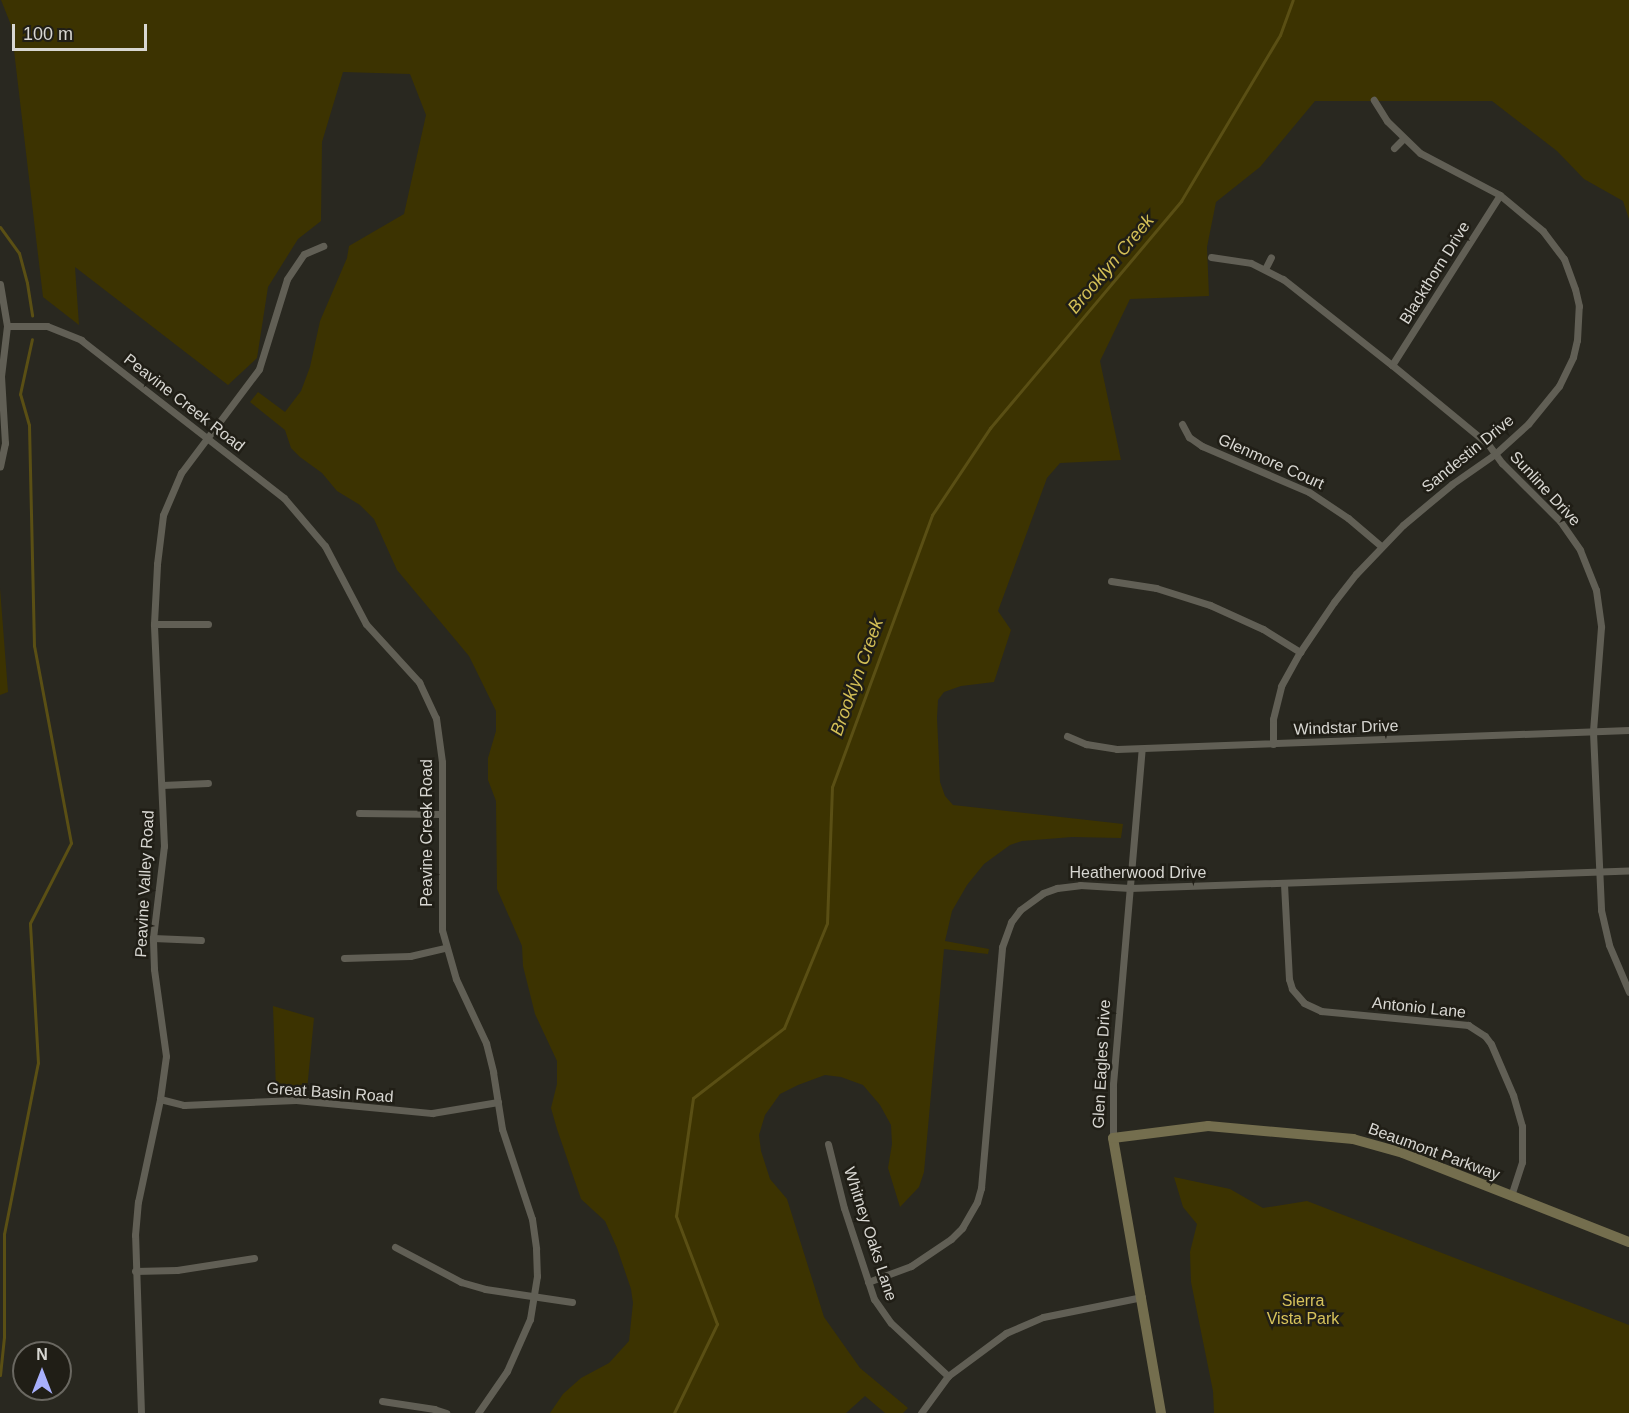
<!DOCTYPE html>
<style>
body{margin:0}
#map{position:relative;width:1629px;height:1413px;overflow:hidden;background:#292820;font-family:Helvetica,sans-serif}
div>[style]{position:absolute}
.green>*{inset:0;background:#3c3301}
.stream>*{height:3px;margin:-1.5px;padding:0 1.5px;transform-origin:1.5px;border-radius:1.5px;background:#5a4f14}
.street>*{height:7px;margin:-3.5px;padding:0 3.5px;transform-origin:3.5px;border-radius:3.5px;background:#615f55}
.secondary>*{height:10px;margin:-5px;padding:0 5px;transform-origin:5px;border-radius:5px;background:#746e4e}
span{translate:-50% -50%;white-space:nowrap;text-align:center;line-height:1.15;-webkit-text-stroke:5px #201e16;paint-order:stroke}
.street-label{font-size:16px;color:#d8d7d2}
.park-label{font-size:16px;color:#d7c35b}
.water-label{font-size:18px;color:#d3bf56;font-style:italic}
.north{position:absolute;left:12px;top:1341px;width:60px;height:60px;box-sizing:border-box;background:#201e16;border:2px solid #6a6861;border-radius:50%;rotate:0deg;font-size:16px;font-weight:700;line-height:24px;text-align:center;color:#d8d7d2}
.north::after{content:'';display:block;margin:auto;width:21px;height:27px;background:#a8b0fc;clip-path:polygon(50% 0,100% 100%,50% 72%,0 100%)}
.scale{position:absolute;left:12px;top:24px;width:135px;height:27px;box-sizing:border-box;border:3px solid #d8d7d2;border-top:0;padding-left:8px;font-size:18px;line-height:21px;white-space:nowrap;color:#d8d7d2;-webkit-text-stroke:4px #201e16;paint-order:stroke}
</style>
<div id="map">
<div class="green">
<div style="clip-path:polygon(1px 0,1629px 0,1629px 219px,1623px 201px,1584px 179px,1557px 151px,1492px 101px,1315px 101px,1260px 167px,1216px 202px,1207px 247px,1209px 296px,1130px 299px,1100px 361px,1121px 460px,1060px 463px,1047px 478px,998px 611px,1011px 630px,994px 682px,961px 686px,944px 692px,938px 700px,937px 718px,940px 782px,945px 796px,953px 805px,1123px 824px,1121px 838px,1072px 837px,1022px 841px,1010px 845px,984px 864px,967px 885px,952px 911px,945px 941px,989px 949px,988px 954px,944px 949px,924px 1172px,919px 1187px,900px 1207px,888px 1168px,892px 1144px,891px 1125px,880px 1105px,863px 1085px,841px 1077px,825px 1075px,798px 1085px,780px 1094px,765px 1115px,759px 1135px,761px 1151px,770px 1179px,787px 1199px,824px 1317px,860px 1368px,908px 1408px,903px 1413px,885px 1413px,865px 1396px,846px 1413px,550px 1413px,563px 1394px,581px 1378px,609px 1363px,629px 1341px,633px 1303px,631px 1289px,617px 1248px,605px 1221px,581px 1199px,557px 1129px,551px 1108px,557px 1084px,557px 1061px,535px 1014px,523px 966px,522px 946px,497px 889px,496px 801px,488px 780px,488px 758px,496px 731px,496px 711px,469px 656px,397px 570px,374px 519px,360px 505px,337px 491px,322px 473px,300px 457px,291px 448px,285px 430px,250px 402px,258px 392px,285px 412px,301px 391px,310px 367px,320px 321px,347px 258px,349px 246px,404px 214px,426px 115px,410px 74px,343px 72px,322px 142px,321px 221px,298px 239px,268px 287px,257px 358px,228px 385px,75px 267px,79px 325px,43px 297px,11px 25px)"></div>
<div style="clip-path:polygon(0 588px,8px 692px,0 695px)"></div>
<div style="clip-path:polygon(273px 1006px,314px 1018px,307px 1090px,276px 1089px)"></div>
<div style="clip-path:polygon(1174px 1177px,1230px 1189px,1263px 1208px,1307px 1201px,1629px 1325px,1629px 1413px,1214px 1413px,1213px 1391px,1191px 1282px,1190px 1252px,1197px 1224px,1183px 1207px)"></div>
</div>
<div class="stream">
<div style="left:0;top:227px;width:32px;rotate:54deg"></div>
<div style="left:19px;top:253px;width:31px;rotate:75deg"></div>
<div style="left:27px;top:283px;width:33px;rotate:81deg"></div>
<div style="left:0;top:1375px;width:38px;rotate:-84deg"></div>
<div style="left:4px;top:1337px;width:103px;rotate:-90deg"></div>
<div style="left:4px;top:1234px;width:174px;rotate:-78.8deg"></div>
<div style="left:38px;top:1063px;width:140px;rotate:-93.3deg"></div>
<div style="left:30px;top:923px;width:90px;rotate:-62.9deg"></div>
<div style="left:71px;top:843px;width:200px;rotate:-100.6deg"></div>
<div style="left:34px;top:646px;width:221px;rotate:-91.3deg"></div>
<div style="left:29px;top:425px;width:32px;rotate:-106deg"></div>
<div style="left:20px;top:394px;width:56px;rotate:-77.7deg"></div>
<div style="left:674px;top:1413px;width:99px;rotate:-64.2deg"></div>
<div style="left:717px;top:1324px;width:116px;rotate:-110.8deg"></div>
<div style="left:676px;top:1216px;width:119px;rotate:-81.8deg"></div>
<div style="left:693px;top:1098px;width:115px;rotate:-37.6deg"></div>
<div style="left:784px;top:1028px;width:113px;rotate:-67.7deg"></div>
<div style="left:827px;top:923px;width:136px;rotate:-87.9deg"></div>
<div style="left:832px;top:787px;width:290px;rotate:-69.8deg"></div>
<div style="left:932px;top:515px;width:105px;rotate:-56.3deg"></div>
<div style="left:990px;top:428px;width:297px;rotate:-49.9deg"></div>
<div style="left:1181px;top:201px;width:193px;rotate:-59.2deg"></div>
<div style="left:1280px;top:35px;width:37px;rotate:-70deg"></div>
</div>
<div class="street">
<div style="left:1394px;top:148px;width:13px;rotate:-45deg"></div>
<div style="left:1211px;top:257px;width:40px;rotate:8.5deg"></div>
<div style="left:1251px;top:263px;width:36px;rotate:27deg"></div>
<div style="left:1283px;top:279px;width:139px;rotate:38.3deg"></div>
<div style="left:1392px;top:365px;width:124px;rotate:39.5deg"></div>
<div style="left:1488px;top:444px;width:24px;rotate:54deg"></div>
<div style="left:1502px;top:463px;width:82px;rotate:45deg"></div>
<div style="left:1560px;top:521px;width:35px;rotate:55deg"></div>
<div style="left:1580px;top:550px;width:43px;rotate:68.2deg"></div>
<div style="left:1596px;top:590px;width:37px;rotate:82deg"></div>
<div style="left:1601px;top:627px;width:105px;rotate:94.4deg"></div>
<div style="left:1593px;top:732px;width:178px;rotate:87.4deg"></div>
<div style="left:1601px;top:910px;width:36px;rotate:77deg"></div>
<div style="left:1609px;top:945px;width:51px;rotate:66.9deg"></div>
<div style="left:1265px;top:269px;width:13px;rotate:-63deg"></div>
<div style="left:0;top:284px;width:43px;rotate:80.5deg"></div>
<div style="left:7px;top:326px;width:50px;rotate:96.8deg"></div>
<div style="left:1px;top:376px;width:67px;rotate:86.6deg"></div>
<div style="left:5px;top:443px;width:24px;rotate:102deg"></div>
<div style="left:7px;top:326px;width:40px"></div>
<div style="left:47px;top:326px;width:37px;rotate:22deg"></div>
<div style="left:81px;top:340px;width:257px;rotate:37.9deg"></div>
<div style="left:284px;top:498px;width:63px;rotate:49.5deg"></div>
<div style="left:325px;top:546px;width:88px;rotate:62.3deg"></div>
<div style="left:366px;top:624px;width:79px;rotate:47.6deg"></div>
<div style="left:419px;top:682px;width:40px;rotate:65deg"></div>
<div style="left:436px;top:718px;width:44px;rotate:82.2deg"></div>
<div style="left:442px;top:762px;width:168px;rotate:90deg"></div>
<div style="left:442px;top:930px;width:51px;rotate:74.1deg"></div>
<div style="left:456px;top:979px;width:71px;rotate:64.9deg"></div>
<div style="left:486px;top:1043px;width:30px;rotate:76deg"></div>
<div style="left:493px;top:1072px;width:58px;rotate:81deg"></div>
<div style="left:502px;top:1129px;width:95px;rotate:71.6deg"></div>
<div style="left:532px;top:1219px;width:30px;rotate:82deg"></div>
<div style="left:536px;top:1249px;width:27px;rotate:88deg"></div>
<div style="left:537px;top:1276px;width:44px;rotate:99.2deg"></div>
<div style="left:530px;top:1319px;width:57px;rotate:113.9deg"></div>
<div style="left:507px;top:1371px;width:51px;rotate:124.6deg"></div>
<div style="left:1392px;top:365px;width:201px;rotate:-57.6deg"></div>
<div style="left:1182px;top:424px;width:15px;rotate:62deg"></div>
<div style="left:1189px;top:437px;width:16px;rotate:35deg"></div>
<div style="left:1202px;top:446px;width:116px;rotate:23.3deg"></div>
<div style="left:1309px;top:492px;width:47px;rotate:33.7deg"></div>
<div style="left:1348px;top:518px;width:43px;rotate:40.3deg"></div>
<div style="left:1111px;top:581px;width:46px;rotate:8.8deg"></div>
<div style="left:1156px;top:588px;width:57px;rotate:17.5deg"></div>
<div style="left:1210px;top:605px;width:58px;rotate:24.4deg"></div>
<div style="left:1263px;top:629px;width:44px;rotate:31.9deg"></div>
<div style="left:154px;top:624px;width:54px"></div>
<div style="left:1067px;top:736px;width:21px;rotate:23deg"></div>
<div style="left:1086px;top:744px;width:31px;rotate:9deg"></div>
<div style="left:1117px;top:749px;width:512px;rotate:-2.13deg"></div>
<div style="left:1273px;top:744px;width:25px;rotate:-90deg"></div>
<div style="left:1273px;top:719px;width:34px;rotate:-76deg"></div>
<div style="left:1281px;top:686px;width:39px;rotate:-61deg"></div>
<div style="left:1300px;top:652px;width:60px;rotate:-55.8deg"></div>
<div style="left:1334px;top:602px;width:36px;rotate:-52deg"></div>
<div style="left:1356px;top:574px;width:68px;rotate:-46.2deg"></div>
<div style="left:1403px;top:525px;width:64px;rotate:-39.9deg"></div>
<div style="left:1452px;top:484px;width:52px;rotate:-34.9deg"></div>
<div style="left:1495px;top:454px;width:45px;rotate:-42.3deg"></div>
<div style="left:1528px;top:424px;width:49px;rotate:-50.8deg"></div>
<div style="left:1559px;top:386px;width:32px;rotate:-64deg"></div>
<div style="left:1573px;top:357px;width:17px;rotate:-77deg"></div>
<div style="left:1577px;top:340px;width:34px;rotate:-87deg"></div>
<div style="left:1579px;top:306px;width:17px;rotate:-103deg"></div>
<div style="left:1575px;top:289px;width:32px;rotate:-110deg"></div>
<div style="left:1564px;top:259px;width:35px;rotate:-127deg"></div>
<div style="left:1543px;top:231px;width:56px;rotate:-140.1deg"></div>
<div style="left:1500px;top:195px;width:90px;rotate:-152.3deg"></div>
<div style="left:1420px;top:153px;width:46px;rotate:-135.9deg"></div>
<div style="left:1387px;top:121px;width:25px;rotate:-122deg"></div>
<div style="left:162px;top:785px;width:46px;rotate:-2.5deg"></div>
<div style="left:359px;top:813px;width:82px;rotate:0.7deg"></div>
<div style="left:1284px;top:884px;width:95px;rotate:87deg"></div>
<div style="left:1289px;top:979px;width:10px;rotate:73deg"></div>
<div style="left:1292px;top:989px;width:18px;rotate:49deg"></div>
<div style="left:1304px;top:1003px;width:19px;rotate:25deg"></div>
<div style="left:1321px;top:1011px;width:148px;rotate:5.4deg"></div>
<div style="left:1468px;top:1025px;width:20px;rotate:33deg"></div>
<div style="left:1485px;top:1036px;width:10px;rotate:53deg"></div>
<div style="left:1491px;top:1044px;width:56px;rotate:66.7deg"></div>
<div style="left:1513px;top:1095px;width:32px;rotate:74deg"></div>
<div style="left:1522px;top:1126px;width:36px;rotate:90deg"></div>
<div style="left:1522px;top:1162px;width:36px;rotate:108deg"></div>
<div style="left:153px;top:938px;width:48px;rotate:2.4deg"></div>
<div style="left:344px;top:958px;width:66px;rotate:-1.7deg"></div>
<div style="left:410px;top:956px;width:37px;rotate:-13deg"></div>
<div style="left:160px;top:1099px;width:25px;rotate:14deg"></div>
<div style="left:184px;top:1105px;width:112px;rotate:-2.6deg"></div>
<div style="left:296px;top:1100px;width:137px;rotate:5.5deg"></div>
<div style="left:432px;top:1113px;width:67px;rotate:-9.5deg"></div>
<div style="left:1113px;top:1138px;width:54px;rotate:-90deg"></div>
<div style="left:1113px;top:1084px;width:336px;rotate:-85.1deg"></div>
<div style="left:828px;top:1144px;width:66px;rotate:76deg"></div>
<div style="left:844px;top:1208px;width:96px;rotate:71.8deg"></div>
<div style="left:874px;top:1299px;width:29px;rotate:55deg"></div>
<div style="left:891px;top:1323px;width:78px;rotate:42.9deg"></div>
<div style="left:395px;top:1247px;width:75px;rotate:27.9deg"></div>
<div style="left:461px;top:1282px;width:25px;rotate:16deg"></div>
<div style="left:485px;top:1289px;width:88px;rotate:8.5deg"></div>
<div style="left:135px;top:1271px;width:42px;rotate:-1.4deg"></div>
<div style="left:177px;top:1270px;width:78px;rotate:-8.9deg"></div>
<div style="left:868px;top:1282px;width:46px;rotate:-20.4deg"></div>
<div style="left:911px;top:1266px;width:48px;rotate:-34deg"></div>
<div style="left:951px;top:1239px;width:16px;rotate:-45deg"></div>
<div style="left:962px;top:1228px;width:30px;rotate:-60deg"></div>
<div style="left:977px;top:1202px;width:15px;rotate:-74deg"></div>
<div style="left:981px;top:1188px;width:242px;rotate:-85deg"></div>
<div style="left:1002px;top:947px;width:27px;rotate:-70deg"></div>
<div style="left:1011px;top:922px;width:15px;rotate:-53deg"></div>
<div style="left:1020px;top:910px;width:29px;rotate:-36deg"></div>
<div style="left:1043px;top:893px;width:15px;rotate:-20deg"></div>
<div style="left:1057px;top:888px;width:23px;rotate:-7deg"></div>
<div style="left:1080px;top:885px;width:50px;rotate:3.4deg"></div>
<div style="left:1130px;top:888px;width:499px;rotate:-2deg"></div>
<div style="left:382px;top:1401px;width:53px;rotate:8.7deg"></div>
<div style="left:434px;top:1409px;width:13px;rotate:18deg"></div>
<div style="left:141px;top:1413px;width:178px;rotate:-91.9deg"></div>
<div style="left:135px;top:1235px;width:33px;rotate:-85deg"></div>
<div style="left:138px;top:1202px;width:105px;rotate:-77.9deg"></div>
<div style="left:160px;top:1099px;width:43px;rotate:-82.1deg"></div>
<div style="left:166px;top:1056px;width:88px;rotate:-97.9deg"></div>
<div style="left:154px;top:969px;width:31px;rotate:-92deg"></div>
<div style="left:153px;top:938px;width:93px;rotate:-83.2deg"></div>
<div style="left:164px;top:846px;width:222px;rotate:-92.6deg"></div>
<div style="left:154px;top:624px;width:60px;rotate:-87.1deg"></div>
<div style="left:157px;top:564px;width:49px;rotate:-83deg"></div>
<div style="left:163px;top:515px;width:46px;rotate:-66.8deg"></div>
<div style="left:181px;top:473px;width:130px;rotate:-53.1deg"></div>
<div style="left:259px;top:369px;width:94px;rotate:-72.7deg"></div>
<div style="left:287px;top:279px;width:30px;rotate:-56deg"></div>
<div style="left:304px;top:254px;width:21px;rotate:-23deg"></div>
<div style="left:921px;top:1413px;width:46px;rotate:-53.9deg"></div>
<div style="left:948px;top:1376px;width:72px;rotate:-36.6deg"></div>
<div style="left:1006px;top:1333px;width:40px;rotate:-23.4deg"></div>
<div style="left:1043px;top:1317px;width:101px;rotate:-11.4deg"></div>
</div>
<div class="secondary">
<div style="left:1161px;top:1413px;width:279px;rotate:-99.9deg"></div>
<div style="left:1113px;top:1138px;width:96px;rotate:-7.2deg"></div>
<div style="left:1208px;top:1126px;width:146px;rotate:5.1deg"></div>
<div style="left:1353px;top:1139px;width:52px;rotate:15.6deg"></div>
<div style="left:1403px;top:1153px;width:243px;rotate:21.5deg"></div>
</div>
<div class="street-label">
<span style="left:1435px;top:273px;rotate:-58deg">Blackthorn Drive</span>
<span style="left:184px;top:403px;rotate:38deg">Peavine Creek Road</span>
<span style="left:1468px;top:454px;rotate:-39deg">Sandestin Drive</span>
<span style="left:1271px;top:462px;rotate:24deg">Glenmore Court</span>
<span style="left:1545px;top:489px;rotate:47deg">Sunline Drive</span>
<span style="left:1346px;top:728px;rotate:-2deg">Windstar Drive</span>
<span style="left:427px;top:833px;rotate:-90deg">Peavine Creek Road</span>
<span style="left:1138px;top:873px">Heatherwood Drive</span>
<span style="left:145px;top:884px;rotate:-87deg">Peavine Valley Road</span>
<span style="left:1419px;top:1008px;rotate:6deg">Antonio Lane</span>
<span style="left:1102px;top:1064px;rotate:-87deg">Glen Eagles Drive</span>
<span style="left:330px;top:1093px;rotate:4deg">Great Basin Road</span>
<span style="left:1434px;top:1152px;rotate:20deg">Beaumont Parkway</span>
<span style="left:870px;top:1234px;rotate:72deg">Whitney Oaks Lane</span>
</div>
<div class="park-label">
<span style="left:1303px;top:1310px">Sierra<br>Vista Park</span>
</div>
<div class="water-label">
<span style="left:1111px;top:264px;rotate:-50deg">Brooklyn Creek</span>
<span style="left:857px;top:677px;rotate:-70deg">Brooklyn Creek</span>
</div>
<div class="north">N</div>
<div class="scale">100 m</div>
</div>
